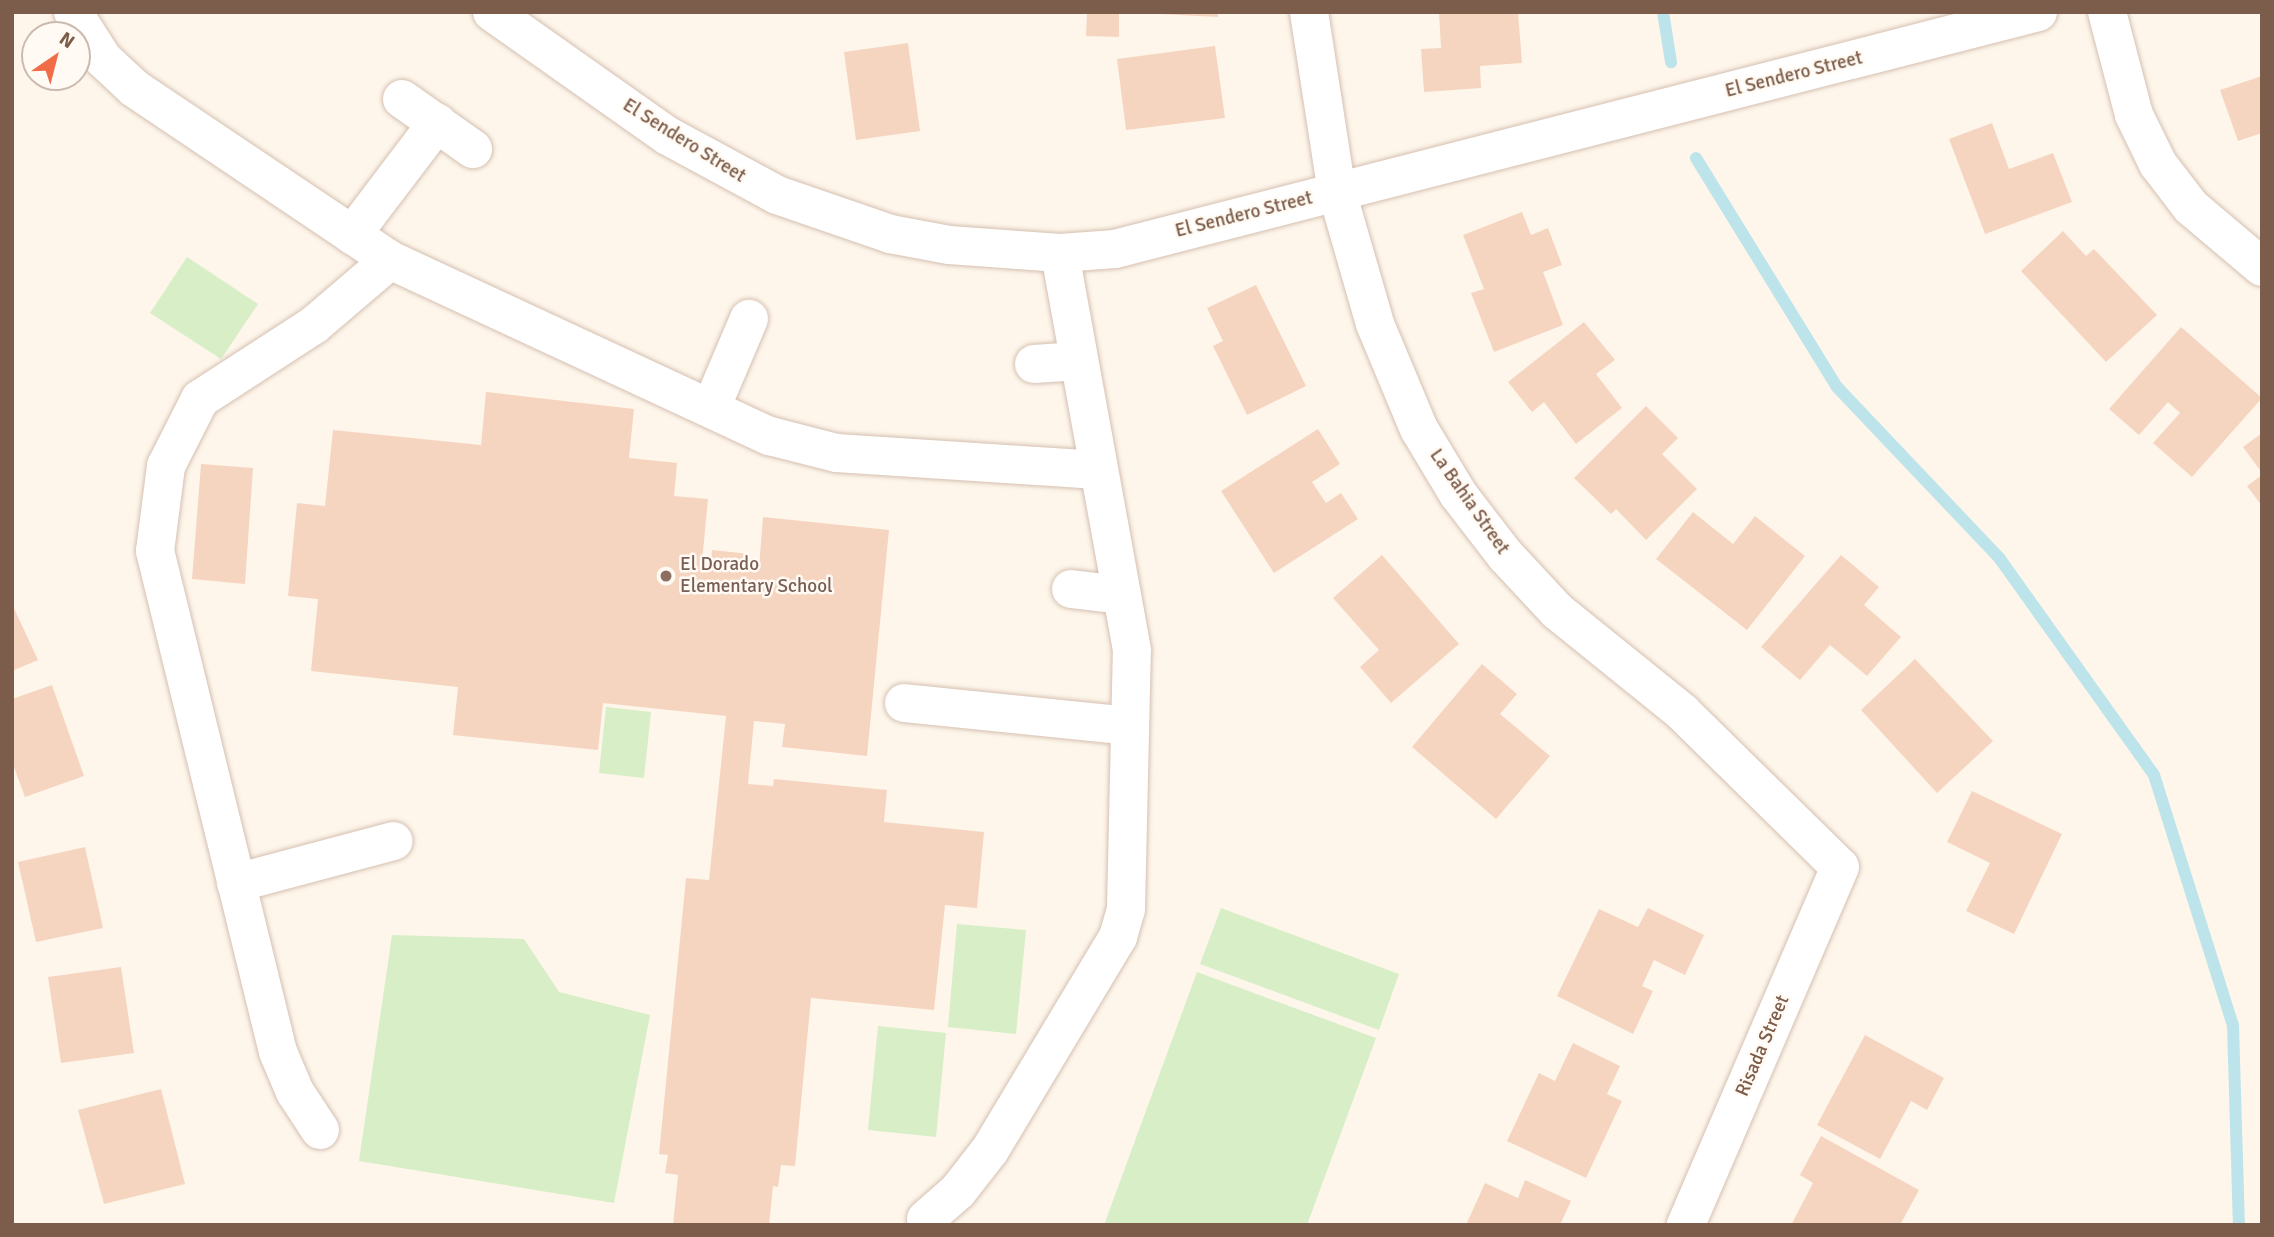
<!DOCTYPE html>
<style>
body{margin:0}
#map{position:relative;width:2274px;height:1237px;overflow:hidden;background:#fef6eb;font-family:Signika,sans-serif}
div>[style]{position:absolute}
.green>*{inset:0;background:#d7eec7}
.stream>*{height:12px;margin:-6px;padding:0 6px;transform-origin:6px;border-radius:6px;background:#bce4ea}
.building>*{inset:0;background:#f6d5c0}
.roads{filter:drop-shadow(0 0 2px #d5c0b1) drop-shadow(0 0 2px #d5c0b1)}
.minor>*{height:38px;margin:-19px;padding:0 19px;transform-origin:19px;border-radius:19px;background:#fff}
.dots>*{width:19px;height:19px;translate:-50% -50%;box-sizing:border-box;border:4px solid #fffaf3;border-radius:50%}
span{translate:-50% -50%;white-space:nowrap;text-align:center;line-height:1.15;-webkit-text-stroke:5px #fffaf3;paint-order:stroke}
.street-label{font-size:19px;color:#7c5c4a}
.education-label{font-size:19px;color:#785e54}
.left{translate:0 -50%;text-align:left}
.frame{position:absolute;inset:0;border:14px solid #7c5c4a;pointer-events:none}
.north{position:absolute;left:21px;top:21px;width:70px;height:70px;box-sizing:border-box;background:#fffaf3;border:2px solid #cbbbaf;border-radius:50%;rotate:35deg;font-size:19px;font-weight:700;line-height:28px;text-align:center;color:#7c5c4a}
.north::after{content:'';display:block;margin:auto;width:24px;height:32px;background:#f06d48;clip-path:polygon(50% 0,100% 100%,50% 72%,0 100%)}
</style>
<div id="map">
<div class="green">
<div style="clip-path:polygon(187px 257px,258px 304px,221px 359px,150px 313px)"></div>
<div style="clip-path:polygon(606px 707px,651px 712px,644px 778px,599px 773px)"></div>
<div style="clip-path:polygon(1221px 908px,1399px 974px,1379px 1030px,1200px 964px)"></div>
<div style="clip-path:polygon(957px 924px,1026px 930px,1016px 1034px,948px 1027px)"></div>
<div style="clip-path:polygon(392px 935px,524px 939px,559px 992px,650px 1015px,614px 1203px,359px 1161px)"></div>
<div style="clip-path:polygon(1197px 972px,1376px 1038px,1307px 1225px,1104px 1225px)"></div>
<div style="clip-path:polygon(878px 1026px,946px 1033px,936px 1137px,868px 1130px)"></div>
</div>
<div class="stream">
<div style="left:1663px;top:12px;width:51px;rotate:80.9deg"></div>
<div style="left:1696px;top:158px;width:269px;rotate:58.4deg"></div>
<div style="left:1837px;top:387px;width:237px;rotate:46.5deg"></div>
<div style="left:2000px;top:559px;width:265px;rotate:54.5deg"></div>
<div style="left:2154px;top:775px;width:262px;rotate:72.5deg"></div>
<div style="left:2233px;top:1025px;width:200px;rotate:88.3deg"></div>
</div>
<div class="building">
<div style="clip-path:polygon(1087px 12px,1119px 12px,1119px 37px,1086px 36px)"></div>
<div style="clip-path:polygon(1121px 12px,1218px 12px,1218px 17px)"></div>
<div style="clip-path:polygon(1439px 12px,1518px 12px,1522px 63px,1480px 66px,1481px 88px,1424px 92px,1421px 49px,1441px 48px)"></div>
<div style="clip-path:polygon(908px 43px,920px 131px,856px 140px,844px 52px)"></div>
<div style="clip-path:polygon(1215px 46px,1225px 118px,1126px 130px,1117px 59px)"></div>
<div style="clip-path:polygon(2262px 76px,2262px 133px,2238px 141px,2220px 90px)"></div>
<div style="clip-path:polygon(1992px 123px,2009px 169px,2053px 153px,2072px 202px,1985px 234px,1949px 139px)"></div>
<div style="clip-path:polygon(1522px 212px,1531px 235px,1548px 228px,1562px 265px,1543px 272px,1563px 325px,1494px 352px,1471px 293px,1484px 289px,1463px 235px)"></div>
<div style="clip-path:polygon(2063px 231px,2086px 256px,2094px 249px,2157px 315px,2106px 362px,2021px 271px)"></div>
<div style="clip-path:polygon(1256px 285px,1306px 386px,1247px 415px,1213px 346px,1223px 341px,1207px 308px)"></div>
<div style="clip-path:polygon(1584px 322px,1615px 360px,1596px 374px,1622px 408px,1576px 444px,1544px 402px,1532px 412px,1508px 382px)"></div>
<div style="clip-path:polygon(2181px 327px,2262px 398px,2192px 477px,2153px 443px,2180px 413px,2168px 402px,2139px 435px,2109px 409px)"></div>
<div style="clip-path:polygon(486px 392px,634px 409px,629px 458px,677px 463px,674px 496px,708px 499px,702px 562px,711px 563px,712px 550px,750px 554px,748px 566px,759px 568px,763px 517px,889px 530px,867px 756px,782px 747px,785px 724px,754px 721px,748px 784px,773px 786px,774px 779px,887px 790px,884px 822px,984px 832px,977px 908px,945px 905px,934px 1010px,811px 998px,795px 1166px,781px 1165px,778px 1187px,773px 1186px,769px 1225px,673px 1225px,678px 1175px,665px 1173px,668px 1155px,659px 1154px,686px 878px,709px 880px,726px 716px,603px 703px,598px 750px,453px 735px,458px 687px,311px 671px,318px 599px,288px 596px,297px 503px,325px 506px,333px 430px,481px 445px)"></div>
<div style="clip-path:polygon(1646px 406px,1678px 438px,1662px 454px,1697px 489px,1646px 540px,1616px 509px,1611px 514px,1574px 478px)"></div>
<div style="clip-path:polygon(1318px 429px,1340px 464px,1312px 482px,1326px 503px,1341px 493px,1358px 519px,1274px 573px,1221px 491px)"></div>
<div style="clip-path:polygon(2262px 433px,2262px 473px,2243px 447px)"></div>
<div style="clip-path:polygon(201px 464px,253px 468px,245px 584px,192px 579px)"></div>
<div style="clip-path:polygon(2262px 475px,2262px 506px,2247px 486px)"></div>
<div style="clip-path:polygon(1693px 512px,1733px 544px,1755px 516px,1805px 556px,1747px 630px,1656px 559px)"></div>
<div style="clip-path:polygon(1382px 555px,1459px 644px,1391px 703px,1360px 667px,1379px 650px,1333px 598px)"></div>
<div style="clip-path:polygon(1841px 555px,1879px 587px,1864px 605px,1901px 637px,1867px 676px,1830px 645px,1800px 680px,1761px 647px)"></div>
<div style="clip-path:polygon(12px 604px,38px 660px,12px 671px)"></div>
<div style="clip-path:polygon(1915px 659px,1993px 741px,1937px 793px,1861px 710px)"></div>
<div style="clip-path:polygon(1482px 664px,1517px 694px,1500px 714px,1550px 756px,1496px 819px,1412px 747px)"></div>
<div style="clip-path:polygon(52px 685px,84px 776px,25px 797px,12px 762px,12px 699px)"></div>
<div style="clip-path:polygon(1972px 791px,2062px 834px,2014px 934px,1966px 911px,1990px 863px,1947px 842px)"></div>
<div style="clip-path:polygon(85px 847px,103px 928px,36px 942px,18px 862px)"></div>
<div style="clip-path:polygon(1648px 908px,1704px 935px,1685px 975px,1654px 960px,1642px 986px,1653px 991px,1633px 1034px,1557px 996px,1599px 909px,1638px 927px)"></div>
<div style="clip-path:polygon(121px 967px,134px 1053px,61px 1063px,48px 977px)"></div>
<div style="clip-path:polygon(1865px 1035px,1944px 1078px,1927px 1110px,1911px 1101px,1880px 1159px,1817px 1125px)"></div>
<div style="clip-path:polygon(1573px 1043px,1620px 1066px,1607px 1094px,1622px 1101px,1586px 1178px,1507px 1141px,1539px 1073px,1555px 1081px)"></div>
<div style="clip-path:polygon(161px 1089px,185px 1184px,104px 1204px,78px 1110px)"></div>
<div style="clip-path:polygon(1821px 1136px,1919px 1190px,1900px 1225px,1791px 1225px,1813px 1183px,1800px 1175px)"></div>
<div style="clip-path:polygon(1525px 1180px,1571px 1201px,1560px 1225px,1466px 1225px,1485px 1183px,1518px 1198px)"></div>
</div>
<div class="roads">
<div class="minor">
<div style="left:73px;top:12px;width:56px;rotate:57.4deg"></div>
<div style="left:103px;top:59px;width:42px;rotate:43.1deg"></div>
<div style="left:134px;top:88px;width:308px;rotate:33.9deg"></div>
<div style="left:390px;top:260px;width:419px;rotate:24.9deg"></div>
<div style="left:770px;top:436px;width:68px;rotate:14.4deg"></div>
<div style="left:836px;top:453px;width:263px;rotate:3.7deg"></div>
<div style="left:492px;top:12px;width:215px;rotate:35.2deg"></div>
<div style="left:668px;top:136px;width:124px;rotate:28.4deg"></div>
<div style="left:777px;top:195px;width:120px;rotate:19deg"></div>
<div style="left:890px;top:234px;width:60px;rotate:10.6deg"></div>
<div style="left:949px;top:245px;width:111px;rotate:4.1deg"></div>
<div style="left:1060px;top:253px;width:55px;rotate:-4.2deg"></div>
<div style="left:1115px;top:249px;width:953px;rotate:-14.4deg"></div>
<div style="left:1309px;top:12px;width:182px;rotate:81.2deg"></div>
<div style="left:1337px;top:192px;width:137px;rotate:73.9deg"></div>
<div style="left:1375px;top:324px;width:114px;rotate:67.3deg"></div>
<div style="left:1419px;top:429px;width:76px;rotate:59deg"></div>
<div style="left:1458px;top:494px;width:77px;rotate:52.4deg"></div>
<div style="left:1505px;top:555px;width:76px;rotate:47.1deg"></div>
<div style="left:1557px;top:611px;width:161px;rotate:38.9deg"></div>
<div style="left:1682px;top:712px;width:221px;rotate:44.5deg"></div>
<div style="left:1840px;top:867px;width:390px;rotate:113.3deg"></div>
<div style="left:2107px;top:12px;width:106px;rotate:75.3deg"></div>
<div style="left:2134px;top:115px;width:55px;rotate:63.9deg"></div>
<div style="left:2158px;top:164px;width:54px;rotate:52.5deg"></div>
<div style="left:2191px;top:207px;width:93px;rotate:40.2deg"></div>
<div style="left:402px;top:99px;width:87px;rotate:35.2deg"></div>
<div style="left:352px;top:235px;width:141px;rotate:-52.8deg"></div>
<div style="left:1034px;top:364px;width:45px;rotate:-3.8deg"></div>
<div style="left:711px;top:408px;width:97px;rotate:-66.9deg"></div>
<div style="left:1071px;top:589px;width:50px;rotate:6.8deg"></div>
<div style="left:904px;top:703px;width:227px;rotate:5.8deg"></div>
<div style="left:236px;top:883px;width:163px;rotate:-14.9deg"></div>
<div style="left:320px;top:1130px;width:45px;rotate:-123.3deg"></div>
<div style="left:295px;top:1092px;width:43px;rotate:-113deg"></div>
<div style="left:278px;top:1052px;width:516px;rotate:-103.79deg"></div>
<div style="left:155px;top:551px;width:86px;rotate:-82.6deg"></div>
<div style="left:166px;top:466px;width:75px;rotate:-63.1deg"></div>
<div style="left:200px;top:399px;width:136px;rotate:-33deg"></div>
<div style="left:314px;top:325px;width:100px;rotate:-40.5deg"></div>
<div style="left:926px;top:1219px;width:43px;rotate:-41.2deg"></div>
<div style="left:958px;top:1191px;width:52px;rotate:-52deg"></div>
<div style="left:990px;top:1150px;width:249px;rotate:-59deg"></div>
<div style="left:1118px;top:937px;width:29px;rotate:-74deg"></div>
<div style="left:1126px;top:909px;width:259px;rotate:-88.7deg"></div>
<div style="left:1132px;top:650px;width:403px;rotate:-100.3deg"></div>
</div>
</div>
<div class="dots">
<div style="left:666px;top:576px;background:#8d6e63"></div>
</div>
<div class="street-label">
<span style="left:1794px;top:75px;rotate:-14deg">El Sendero Street</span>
<span style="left:684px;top:141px;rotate:32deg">El Sendero Street</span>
<span style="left:1244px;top:215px;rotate:-14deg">El Sendero Street</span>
<span style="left:1469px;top:502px;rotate:55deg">La Bahia Street</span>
<span style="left:1763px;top:1046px;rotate:-67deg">Risada Street</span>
</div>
<div class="education-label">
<span class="left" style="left:680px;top:576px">El Dorado<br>Elementary School</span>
</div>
<div class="frame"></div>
<div class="north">N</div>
</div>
